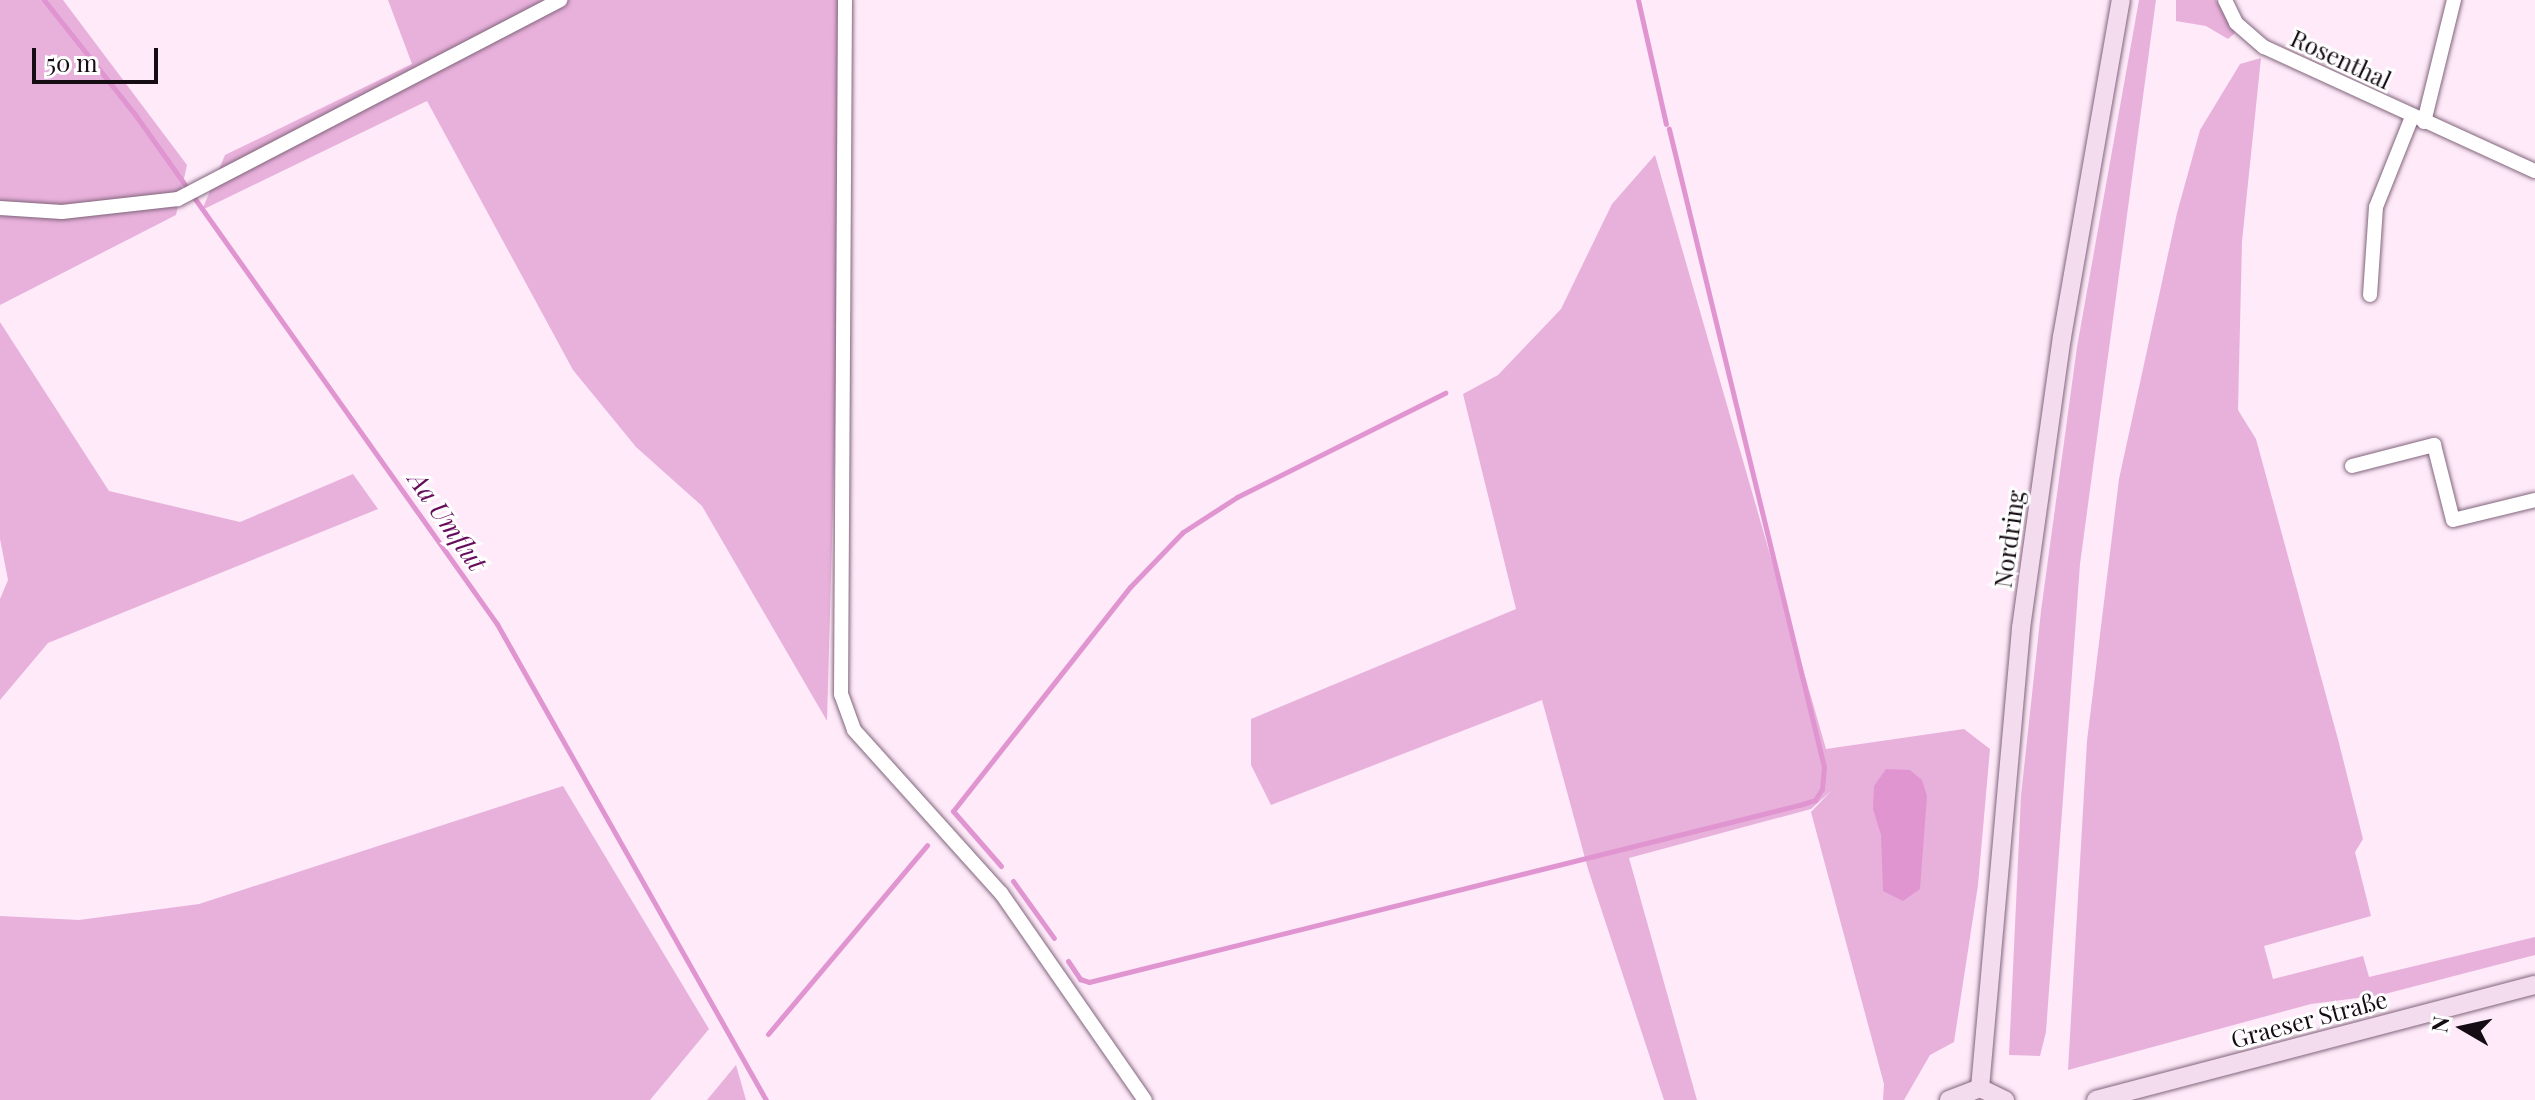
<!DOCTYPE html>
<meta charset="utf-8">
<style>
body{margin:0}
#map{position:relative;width:2535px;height:1100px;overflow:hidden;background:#feeaf9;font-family:"Playfair Display",serif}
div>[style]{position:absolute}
.green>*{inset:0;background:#e8b1dc}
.water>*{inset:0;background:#e095d1}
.stream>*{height:5px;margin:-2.5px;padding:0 2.5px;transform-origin:2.5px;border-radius:2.5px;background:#e095d1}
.roads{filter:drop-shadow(0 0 2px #81657b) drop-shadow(0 0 2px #81657b)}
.minor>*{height:14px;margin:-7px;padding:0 7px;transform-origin:7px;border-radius:7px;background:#fff}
.secondary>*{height:18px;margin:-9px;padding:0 9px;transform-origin:9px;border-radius:9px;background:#f4dcef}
span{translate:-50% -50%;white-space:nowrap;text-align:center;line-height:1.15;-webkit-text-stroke:6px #fefefe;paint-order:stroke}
.street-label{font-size:24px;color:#160c14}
.water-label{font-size:26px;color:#660b5b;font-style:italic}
.north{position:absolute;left:2423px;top:988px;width:80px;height:80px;-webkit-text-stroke:6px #fefefe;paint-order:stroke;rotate:279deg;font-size:22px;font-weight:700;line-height:32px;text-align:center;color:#160c14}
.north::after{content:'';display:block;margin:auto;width:28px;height:36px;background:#160c14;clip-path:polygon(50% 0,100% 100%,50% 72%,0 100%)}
.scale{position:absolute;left:32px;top:48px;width:126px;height:36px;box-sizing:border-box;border:4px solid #160c14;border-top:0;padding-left:10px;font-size:24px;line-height:28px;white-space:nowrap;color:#160c14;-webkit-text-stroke:6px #fefefe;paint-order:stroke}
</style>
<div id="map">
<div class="green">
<div style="clip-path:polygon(0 0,63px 0,187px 165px,176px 215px,0 305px)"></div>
<div style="clip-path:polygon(388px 0,847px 0,827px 721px,702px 506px,636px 447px,573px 370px,427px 101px,202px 210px,225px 155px,412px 64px)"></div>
<div style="clip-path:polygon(2139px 0,2156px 0,2080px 564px,2046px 1032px,2040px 1056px,2009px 1055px,2021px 796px,2041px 611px,2077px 347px)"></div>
<div style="clip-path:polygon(2176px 0,2216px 0,2235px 33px,2228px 39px,2206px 26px,2176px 21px)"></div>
<div style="clip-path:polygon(2261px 58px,2242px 241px,2238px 410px,2256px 439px,2339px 743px,2363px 839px,2355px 852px,2371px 916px,2264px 946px,2273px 979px,2363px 956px,2369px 977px,2535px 937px,2535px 955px,2381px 995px,2311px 1004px,2068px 1070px,2087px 741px,2119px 479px,2177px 213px,2200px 130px,2240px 64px)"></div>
<div style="clip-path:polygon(1655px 155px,1826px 749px,1964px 729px,1990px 749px,1978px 885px,1954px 1042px,1930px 1055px,1904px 1100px,1883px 1100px,1884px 1084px,1811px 812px,1831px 791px,1811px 809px,1629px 858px,1697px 1100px,1664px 1100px,1588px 869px,1542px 700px,1271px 805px,1251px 765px,1251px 719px,1516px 609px,1463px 394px,1498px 375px,1561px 309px,1612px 204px)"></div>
<div style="clip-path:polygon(0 322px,109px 491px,240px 522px,353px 474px,378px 509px,48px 643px,0 700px,0 599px,8px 580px,0 539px)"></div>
<div style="clip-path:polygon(563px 786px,709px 1029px,650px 1100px,0 1100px,0 916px,79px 920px,199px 904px)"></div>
<div style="clip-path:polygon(736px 1065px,746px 1100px,707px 1100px)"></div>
</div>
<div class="water">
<div style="clip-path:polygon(1886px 769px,1910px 770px,1922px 780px,1927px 796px,1920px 889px,1903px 901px,1883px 891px,1881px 835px,1873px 809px,1874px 786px)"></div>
</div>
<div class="stream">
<div style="left:44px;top:0;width:144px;rotate:51.5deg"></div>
<div style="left:134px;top:113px;width:627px;rotate:54.61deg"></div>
<div style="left:497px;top:624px;width:547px;rotate:60.53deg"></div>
<div style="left:1638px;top:0;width:127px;rotate:77.3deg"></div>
<div style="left:1001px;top:866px;width:73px;rotate:-131.1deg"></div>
<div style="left:953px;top:811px;width:285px;rotate:-51.7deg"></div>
<div style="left:1130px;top:587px;width:76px;rotate:-46.1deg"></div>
<div style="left:1183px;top:532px;width:64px;rotate:-32.9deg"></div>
<div style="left:1237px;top:497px;width:233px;rotate:-26.6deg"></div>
<div style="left:1013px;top:881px;width:70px;rotate:54.3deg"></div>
<div style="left:1068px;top:961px;width:22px;rotate:56deg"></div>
<div style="left:1080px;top:979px;width:9px;rotate:18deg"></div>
<div style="left:1089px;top:982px;width:732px;rotate:-14deg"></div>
<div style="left:1799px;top:805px;width:17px;rotate:-17deg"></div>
<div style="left:1815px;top:800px;width:13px;rotate:-58deg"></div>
<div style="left:1822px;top:789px;width:22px;rotate:-85deg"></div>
<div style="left:1824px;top:767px;width:657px;rotate:-103.66deg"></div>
<div style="left:768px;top:1034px;width:247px;rotate:-49.9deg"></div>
</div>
<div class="roads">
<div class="minor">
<div style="left:845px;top:0;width:694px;rotate:90.33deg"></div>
<div style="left:841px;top:694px;width:38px;rotate:70deg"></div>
<div style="left:854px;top:730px;width:219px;rotate:48deg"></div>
<div style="left:1001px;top:893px;width:252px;rotate:55.2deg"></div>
<div style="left:2225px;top:0;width:25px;rotate:64deg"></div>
<div style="left:2236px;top:23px;width:37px;rotate:41deg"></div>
<div style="left:2264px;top:47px;width:298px;rotate:24.6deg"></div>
<div style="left:2424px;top:122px;width:126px;rotate:-76.2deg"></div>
<div style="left:0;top:208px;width:62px;rotate:3.7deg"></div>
<div style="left:62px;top:212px;width:117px;rotate:-6.4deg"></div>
<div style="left:178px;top:199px;width:431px;rotate:-27.5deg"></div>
<div style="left:2370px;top:295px;width:88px;rotate:-86.1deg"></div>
<div style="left:2376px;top:207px;width:97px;rotate:-68.2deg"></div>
<div style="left:2352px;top:466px;width:85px;rotate:-14.4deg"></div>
<div style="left:2434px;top:445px;width:77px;rotate:75.8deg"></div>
<div style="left:2453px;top:520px;width:84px;rotate:-13.7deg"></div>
</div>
<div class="secondary">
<div style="left:1980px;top:1088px;width:462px;rotate:-84.9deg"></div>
<div style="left:2021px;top:628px;width:294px;rotate:-82deg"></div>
<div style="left:2062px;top:337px;width:342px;rotate:-80.1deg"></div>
<div style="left:1949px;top:1100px;width:33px;rotate:-21deg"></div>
<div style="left:1980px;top:1088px;width:28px;rotate:26deg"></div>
<div style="left:2096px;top:1100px;width:454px;rotate:-14.7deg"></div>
</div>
</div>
<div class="street-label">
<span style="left:2341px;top:59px;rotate:25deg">Rosenthal</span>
<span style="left:2009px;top:539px;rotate:-82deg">Nordring</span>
<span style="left:2309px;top:1019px;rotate:-15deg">Graeser Straße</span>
</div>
<div class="water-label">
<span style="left:448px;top:521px;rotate:55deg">Aa Umflut</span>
</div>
<div class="north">N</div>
<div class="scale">50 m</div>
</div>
